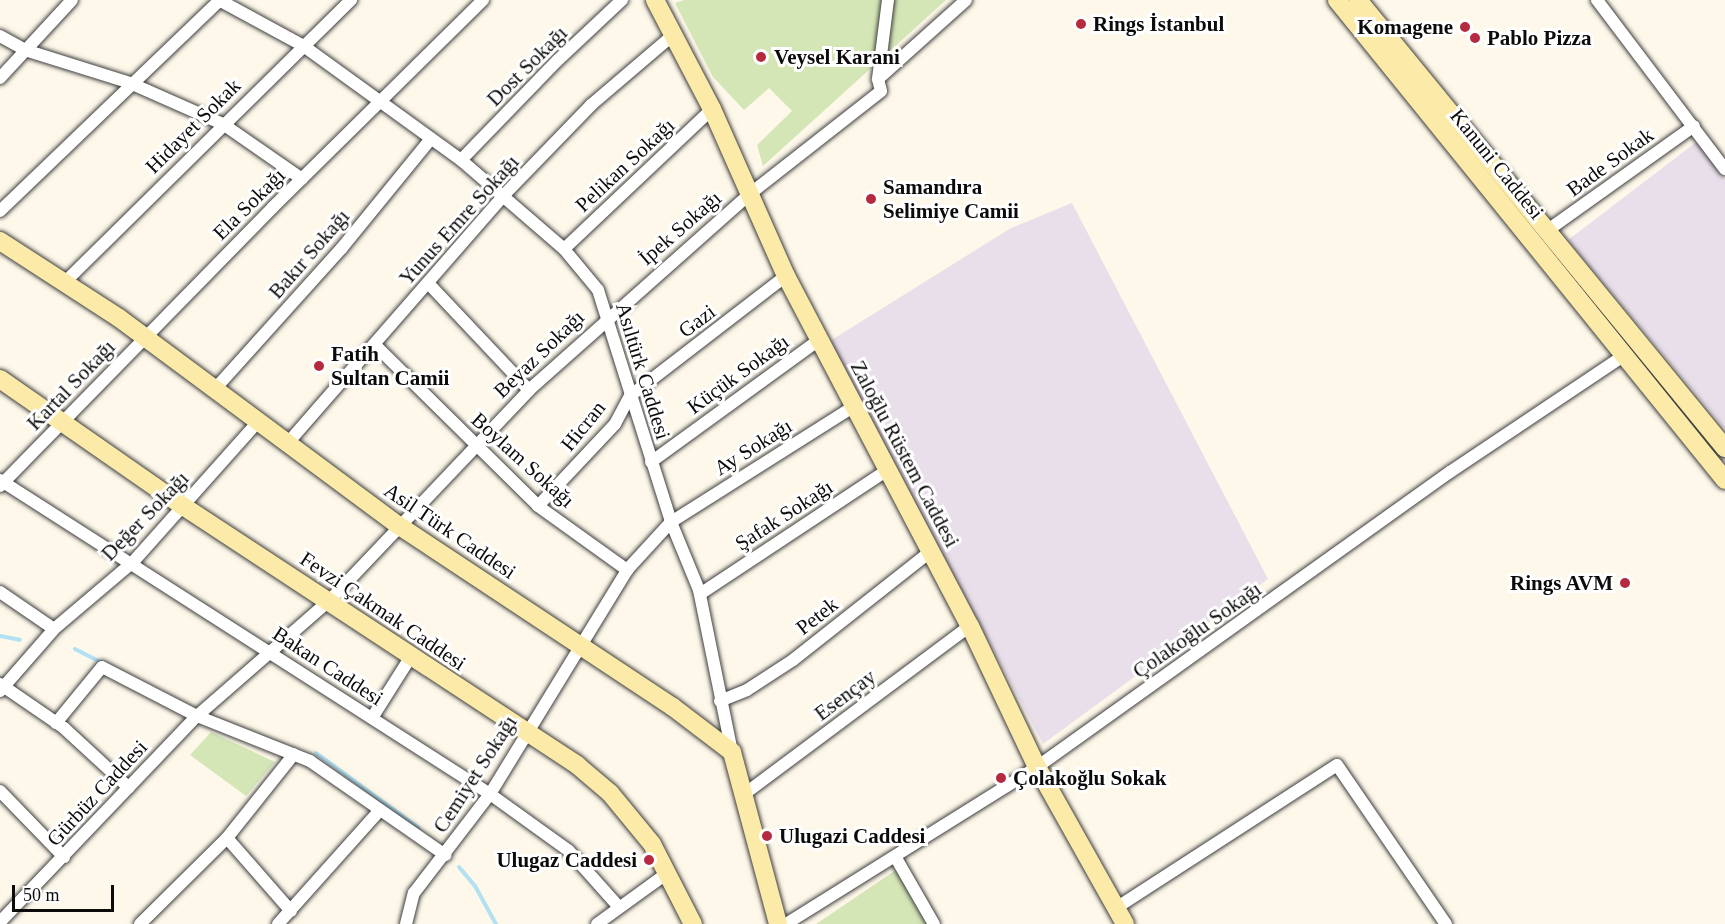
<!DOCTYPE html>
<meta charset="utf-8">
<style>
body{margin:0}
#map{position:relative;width:1725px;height:924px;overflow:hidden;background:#fef8ea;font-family:Georgia,serif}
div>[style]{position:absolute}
.industrial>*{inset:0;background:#e8dfea}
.green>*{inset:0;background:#d4e6b6}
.stream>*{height:4px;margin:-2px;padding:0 2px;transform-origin:2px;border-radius:2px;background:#b1e1f3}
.roads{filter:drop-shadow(0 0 2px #3e3e3e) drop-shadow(0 0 2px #3e3e3e)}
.street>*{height:12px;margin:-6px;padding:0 6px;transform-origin:6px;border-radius:6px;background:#fff}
.secondary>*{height:18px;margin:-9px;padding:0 9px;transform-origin:9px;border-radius:9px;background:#fceaa8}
.dots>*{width:16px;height:16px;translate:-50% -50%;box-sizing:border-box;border:3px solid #fff;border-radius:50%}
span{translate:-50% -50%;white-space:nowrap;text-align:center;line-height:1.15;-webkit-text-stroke:6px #fff;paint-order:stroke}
.poi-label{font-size:21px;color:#0b0b0b;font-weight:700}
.left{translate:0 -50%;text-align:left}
.right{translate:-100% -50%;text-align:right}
.street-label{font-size:21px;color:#0b0b0b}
.scale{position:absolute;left:12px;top:885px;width:102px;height:27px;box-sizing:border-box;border:3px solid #0b0b0b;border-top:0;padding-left:8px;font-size:18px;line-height:21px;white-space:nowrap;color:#0b0b0b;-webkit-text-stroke:4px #fff;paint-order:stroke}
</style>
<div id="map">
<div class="industrial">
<div style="clip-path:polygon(1699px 140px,1725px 179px,1725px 429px,1568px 240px)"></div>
<div style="clip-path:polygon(1072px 203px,1268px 579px,1043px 744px,830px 341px,1011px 228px)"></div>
</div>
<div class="green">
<div style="clip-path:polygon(684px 0,946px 0,763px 166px,757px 145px,792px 111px,769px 88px,744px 110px,713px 77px,675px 3px)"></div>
<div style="clip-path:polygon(211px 732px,275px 762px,246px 796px,190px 755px)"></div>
<div style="clip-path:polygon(896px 870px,927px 924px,816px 924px)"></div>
</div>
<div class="stream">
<div style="left:0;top:636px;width:20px;rotate:11deg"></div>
<div style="left:75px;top:649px;width:33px;rotate:27deg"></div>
<div style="left:316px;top:753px;width:127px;rotate:36.1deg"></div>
<div style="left:459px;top:867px;width:25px;rotate:50deg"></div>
<div style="left:475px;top:886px;width:43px;rotate:61.1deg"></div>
</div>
<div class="roads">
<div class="street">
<div style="left:219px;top:0;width:94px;rotate:28.5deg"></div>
<div style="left:302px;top:45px;width:196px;rotate:35.9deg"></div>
<div style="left:461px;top:160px;width:136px;rotate:40.8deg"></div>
<div style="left:564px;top:249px;width:53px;rotate:50.3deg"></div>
<div style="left:598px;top:290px;width:243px;rotate:72.5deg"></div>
<div style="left:671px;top:522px;width:74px;rotate:67.6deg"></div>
<div style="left:699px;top:590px;width:165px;rotate:78.5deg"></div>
<div style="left:1597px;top:0;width:212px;rotate:52.9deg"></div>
<div style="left:0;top:36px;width:29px;rotate:29deg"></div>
<div style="left:25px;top:50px;width:110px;rotate:17.4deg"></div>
<div style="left:130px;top:83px;width:102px;rotate:23.8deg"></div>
<div style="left:223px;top:124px;width:96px;rotate:34.8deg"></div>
<div style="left:0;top:78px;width:106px;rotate:-47.3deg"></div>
<div style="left:878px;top:79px;width:80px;rotate:-82.8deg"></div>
<div style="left:461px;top:160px;width:139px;rotate:-45.9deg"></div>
<div style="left:558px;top:60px;width:88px;rotate:-43.2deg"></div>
<div style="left:0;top:211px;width:305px;rotate:-43.8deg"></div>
<div style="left:1548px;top:230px;width:179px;rotate:-35.5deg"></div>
<div style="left:564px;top:249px;width:204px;rotate:-43.4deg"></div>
<div style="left:65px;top:282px;width:402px;rotate:-44.6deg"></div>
<div style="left:428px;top:283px;width:147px;rotate:46.7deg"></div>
<div style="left:375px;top:345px;width:229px;rotate:44.6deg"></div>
<div style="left:538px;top:506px;width:110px;rotate:35.7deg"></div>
<div style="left:214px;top:390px;width:190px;rotate:-48deg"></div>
<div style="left:341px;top:249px;width:141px;rotate:-50.8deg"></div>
<div style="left:286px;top:445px;width:329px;rotate:-48.9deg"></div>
<div style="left:502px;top:197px;width:128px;rotate:-45.9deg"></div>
<div style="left:591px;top:105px;width:109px;rotate:-40.5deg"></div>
<div style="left:651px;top:462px;width:209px;rotate:-36deg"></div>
<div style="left:0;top:480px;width:582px;rotate:32.65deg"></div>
<div style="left:490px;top:794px;width:97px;rotate:35.8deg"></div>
<div style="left:569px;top:851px;width:74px;rotate:48.3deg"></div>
<div style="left:0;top:486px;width:390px;rotate:-45.6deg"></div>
<div style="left:273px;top:207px;width:295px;rotate:-44.6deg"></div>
<div style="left:538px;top:506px;width:112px;rotate:-46.8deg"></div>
<div style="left:615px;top:424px;width:32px;rotate:-62deg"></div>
<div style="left:630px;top:396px;width:197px;rotate:-37.6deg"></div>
<div style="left:0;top:592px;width:65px;rotate:34.4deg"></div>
<div style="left:700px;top:594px;width:227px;rotate:-33.5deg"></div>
<div style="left:0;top:684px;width:78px;rotate:34.5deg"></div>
<div style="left:64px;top:728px;width:88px;rotate:42.7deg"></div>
<div style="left:0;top:691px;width:82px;rotate:-48.9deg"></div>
<div style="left:54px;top:629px;width:104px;rotate:-40.3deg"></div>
<div style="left:133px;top:562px;width:186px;rotate:-48.3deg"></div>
<div style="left:720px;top:701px;width:29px;rotate:-22deg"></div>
<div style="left:747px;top:690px;width:55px;rotate:-33.1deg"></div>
<div style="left:793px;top:660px;width:176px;rotate:-38.3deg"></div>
<div style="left:372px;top:718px;width:71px;rotate:-57.7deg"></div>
<div style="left:56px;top:723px;width:72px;rotate:-50.6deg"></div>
<div style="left:102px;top:667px;width:107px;rotate:27.3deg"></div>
<div style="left:197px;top:716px;width:122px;rotate:21.7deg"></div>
<div style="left:310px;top:761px;width:165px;rotate:34.8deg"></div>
<div style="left:0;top:791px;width:92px;rotate:45.9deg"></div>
<div style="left:743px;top:795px;width:283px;rotate:-36.7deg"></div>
<div style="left:227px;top:838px;width:97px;rotate:48.8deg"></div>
<div style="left:896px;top:858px;width:76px;rotate:60.1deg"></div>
<div style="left:1116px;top:908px;width:263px;rotate:-32.9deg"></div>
<div style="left:1337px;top:765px;width:193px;rotate:55.6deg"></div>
<div style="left:0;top:922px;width:285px;rotate:-46.3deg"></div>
<div style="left:197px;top:716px;width:176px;rotate:-41.1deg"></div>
<div style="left:330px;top:600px;width:289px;rotate:-46.5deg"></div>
<div style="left:529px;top:390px;width:297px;rotate:-41.6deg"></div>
<div style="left:751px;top:193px;width:165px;rotate:-38.1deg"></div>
<div style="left:881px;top:91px;width:12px;rotate:-104deg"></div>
<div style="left:878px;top:79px;width:118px;rotate:-41.9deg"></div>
<div style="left:140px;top:924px;width:122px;rotate:-44.7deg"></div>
<div style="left:227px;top:838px;width:107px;rotate:-51.4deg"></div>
<div style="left:278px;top:924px;width:150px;rotate:-48.2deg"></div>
<div style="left:406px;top:924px;width:32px;rotate:-76deg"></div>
<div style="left:414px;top:893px;width:125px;rotate:-52.5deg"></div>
<div style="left:490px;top:794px;width:263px;rotate:-58.5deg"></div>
<div style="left:627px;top:570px;width:65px;rotate:-47.5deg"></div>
<div style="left:671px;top:522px;width:219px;rotate:-32.3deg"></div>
<div style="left:597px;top:924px;width:85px;rotate:-35.9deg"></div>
<div style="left:786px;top:924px;width:296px;rotate:-32deg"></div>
<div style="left:1037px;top:767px;width:508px;rotate:-35.54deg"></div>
<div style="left:1450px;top:472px;width:208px;rotate:-33.8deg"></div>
</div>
<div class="secondary">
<div style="left:655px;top:0;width:123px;rotate:62.4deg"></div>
<div style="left:712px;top:109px;width:183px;rotate:66.1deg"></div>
<div style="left:786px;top:276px;width:395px;rotate:62.3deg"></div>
<div style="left:970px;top:626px;width:156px;rotate:64.6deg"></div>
<div style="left:1037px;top:767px;width:180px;rotate:60.7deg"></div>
<div style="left:1337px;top:0;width:617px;rotate:51.05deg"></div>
<div style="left:1358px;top:0;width:579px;rotate:50.68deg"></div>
<div style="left:0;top:241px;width:142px;rotate:32.9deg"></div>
<div style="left:119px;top:318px;width:347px;rotate:36.6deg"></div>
<div style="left:398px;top:525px;width:330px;rotate:33.5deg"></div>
<div style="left:673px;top:707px;width:74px;rotate:37.3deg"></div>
<div style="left:732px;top:752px;width:178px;rotate:75deg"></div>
<div style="left:0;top:379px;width:223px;rotate:34.8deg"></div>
<div style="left:183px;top:506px;width:472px;rotate:33.3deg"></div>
<div style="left:577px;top:765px;width:43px;rotate:40.3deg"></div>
<div style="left:610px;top:793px;width:66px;rotate:50.5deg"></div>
<div style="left:652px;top:844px;width:90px;rotate:62.9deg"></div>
</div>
</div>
<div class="dots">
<div style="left:1081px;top:24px;background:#b52a3f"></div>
<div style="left:1465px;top:27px;background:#b52a3f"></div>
<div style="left:1475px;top:38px;background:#b52a3f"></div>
<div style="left:761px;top:57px;background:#b52a3f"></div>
<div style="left:871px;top:199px;background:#b52a3f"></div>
<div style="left:319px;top:366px;background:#b52a3f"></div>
<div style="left:1625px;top:583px;background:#b52a3f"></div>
<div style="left:1001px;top:778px;background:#b52a3f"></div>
<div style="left:767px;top:836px;background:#b52a3f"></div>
<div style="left:649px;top:860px;background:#b52a3f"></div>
</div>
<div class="poi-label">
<span class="left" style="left:1093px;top:24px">Rings İstanbul</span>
<span class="right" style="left:1453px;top:27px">Komagene</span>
<span class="left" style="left:1487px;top:38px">Pablo Pizza</span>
<span class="left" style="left:774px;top:57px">Veysel Karani</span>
<span class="left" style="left:883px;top:199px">Samandıra<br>Selimiye Camii</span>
<span class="left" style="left:331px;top:366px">Fatih<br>Sultan Camii</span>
<span class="right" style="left:1613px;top:583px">Rings AVM</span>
<span class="left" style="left:1013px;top:778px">Çolakoğlu Sokak</span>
<span class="left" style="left:779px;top:836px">Ulugazi Caddesi</span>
<span class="right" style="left:637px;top:860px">Ulugaz Caddesi</span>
</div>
<div class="street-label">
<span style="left:527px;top:66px;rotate:-45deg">Dost Sokağı</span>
<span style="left:193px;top:126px;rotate:-45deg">Hidayet Sokak</span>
<span style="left:1610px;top:162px;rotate:-36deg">Bade Sokak</span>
<span style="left:1497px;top:164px;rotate:51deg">Kanuni Caddesi</span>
<span style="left:625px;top:165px;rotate:-43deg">Pelikan Sokağı</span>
<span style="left:249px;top:204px;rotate:-45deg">Ela Sokağı</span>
<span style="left:459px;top:220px;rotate:-48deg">Yunus Emre Sokağı</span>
<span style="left:680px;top:228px;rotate:-41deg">İpek Sokağı</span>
<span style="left:309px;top:254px;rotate:-49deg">Bakır Sokağı</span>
<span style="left:697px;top:321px;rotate:-37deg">Gazi</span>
<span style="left:539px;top:354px;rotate:-44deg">Beyaz Sokağı</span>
<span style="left:643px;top:371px;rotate:73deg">Asıltürk Caddesi</span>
<span style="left:738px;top:374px;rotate:-36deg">Küçük Sokağı</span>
<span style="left:71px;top:385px;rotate:-46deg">Kartal Sokağı</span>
<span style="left:583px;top:426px;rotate:-51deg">Hicran</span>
<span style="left:753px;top:447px;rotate:-32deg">Ay Sokağı</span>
<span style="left:905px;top:454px;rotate:62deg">Zaloğlu Rüstem Caddesi</span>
<span style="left:523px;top:460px;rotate:42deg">Boylam Sokağı</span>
<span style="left:784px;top:515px;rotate:-33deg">Şafak Sokağı</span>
<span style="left:145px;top:516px;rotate:-46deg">Değer Sokağı</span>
<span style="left:450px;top:531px;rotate:34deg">Asil Türk Caddesi</span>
<span style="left:383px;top:611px;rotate:34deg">Fevzi Çakmak Caddesi</span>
<span style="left:817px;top:616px;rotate:-38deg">Petek</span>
<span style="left:1197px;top:630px;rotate:-35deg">Çolakoğlu Sokağı</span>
<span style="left:328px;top:666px;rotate:33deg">Bakan Caddesi</span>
<span style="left:845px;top:695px;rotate:-37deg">Esençay</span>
<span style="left:475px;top:774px;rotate:-57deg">Cemiyet Sokağı</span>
<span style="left:97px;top:793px;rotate:-47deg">Gürbüz Caddesi</span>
</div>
<div class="scale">50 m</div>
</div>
